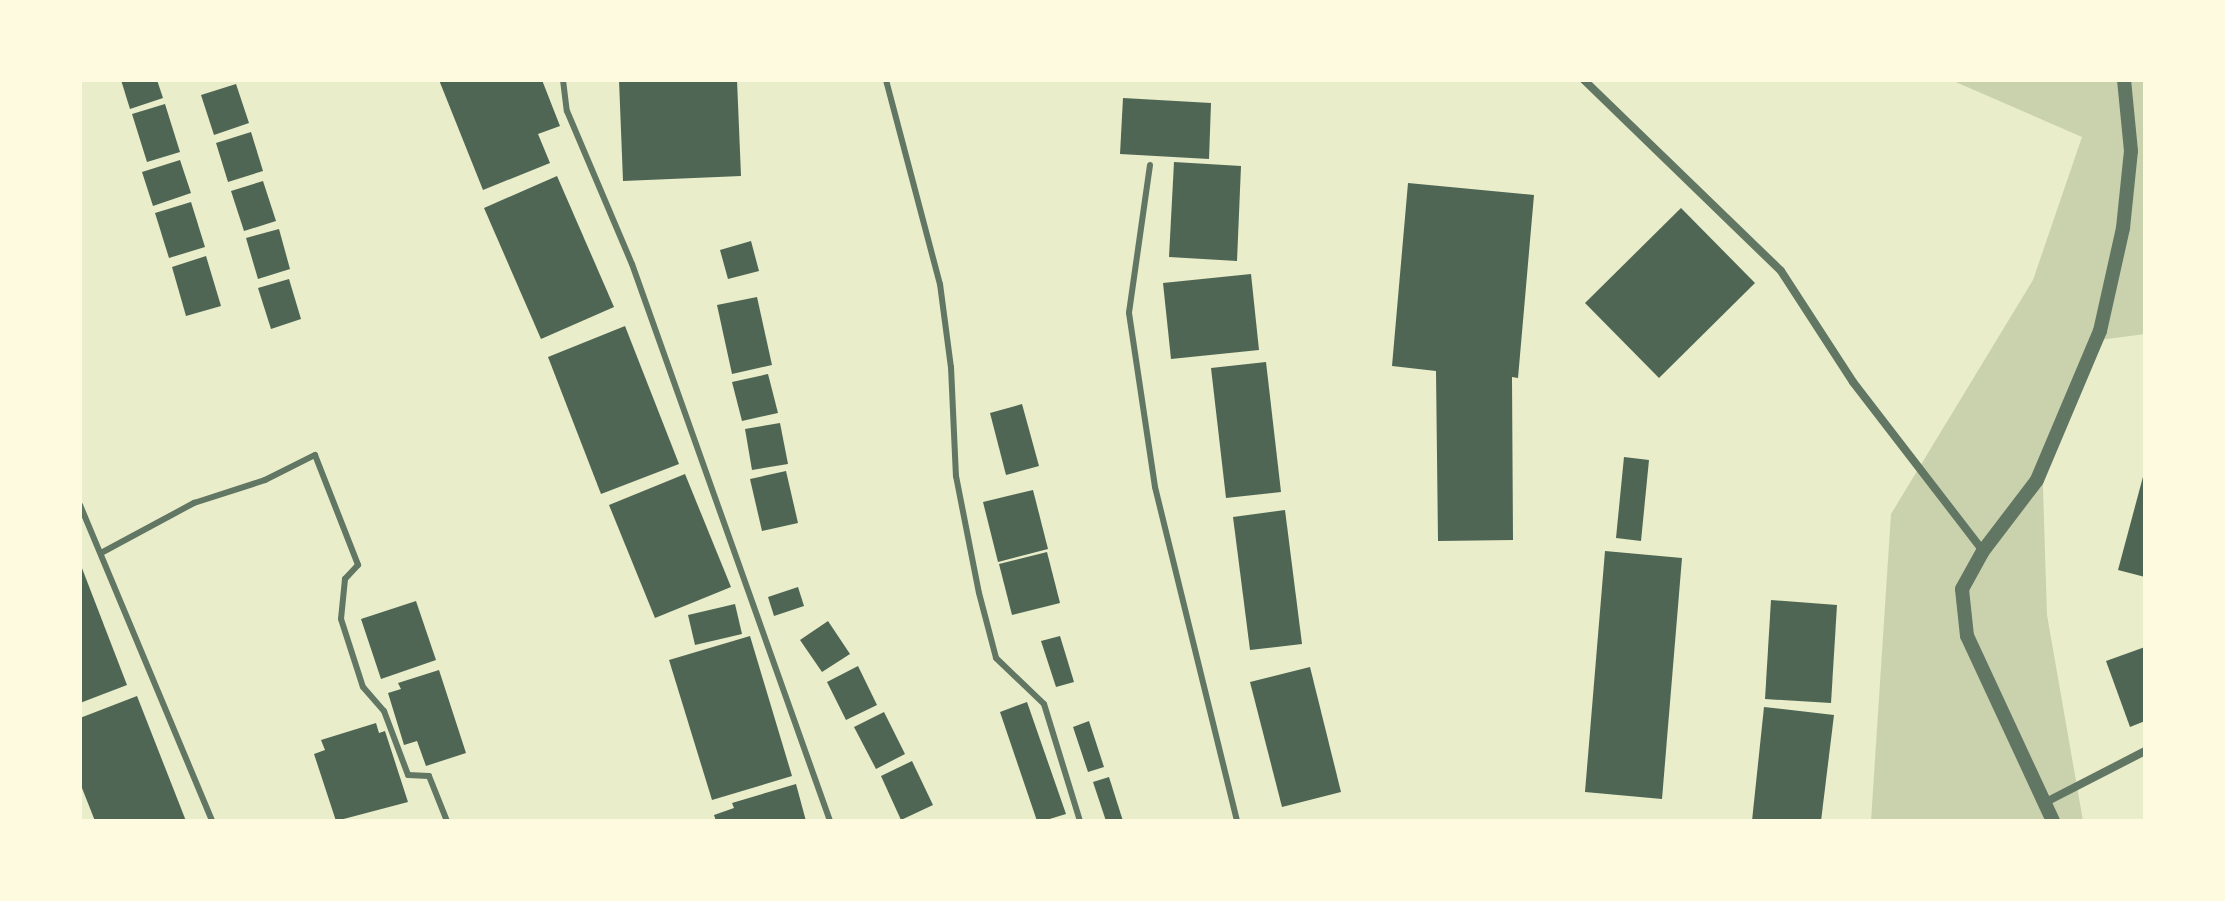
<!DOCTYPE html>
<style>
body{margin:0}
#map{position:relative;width:2225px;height:901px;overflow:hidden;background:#e9edc9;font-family:"Titillium Web",sans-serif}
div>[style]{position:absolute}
.green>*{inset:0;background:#cad2ad}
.building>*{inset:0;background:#4f6655}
.service>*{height:6px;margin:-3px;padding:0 3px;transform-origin:3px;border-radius:3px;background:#617663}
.minor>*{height:8px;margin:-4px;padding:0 4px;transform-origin:4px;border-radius:4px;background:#617663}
.tertiary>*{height:14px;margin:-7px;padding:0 7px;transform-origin:7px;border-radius:7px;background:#617663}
span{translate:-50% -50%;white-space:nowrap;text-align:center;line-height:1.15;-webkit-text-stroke:8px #fefae0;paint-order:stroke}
.frame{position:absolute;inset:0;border:82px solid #fefae0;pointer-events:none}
</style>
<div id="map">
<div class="green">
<div style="clip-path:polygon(1951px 80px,2145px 80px,2145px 334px,2100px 340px,2042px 457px,2047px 615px,2083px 821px,1871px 821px,1891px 514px,2033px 280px,2082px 137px)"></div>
</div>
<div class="building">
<div style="clip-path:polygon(121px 80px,157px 80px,163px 98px,130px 109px)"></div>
<div style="clip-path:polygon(439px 80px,542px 80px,560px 126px,538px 134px,550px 163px,483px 190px)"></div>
<div style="clip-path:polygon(619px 80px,737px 80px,741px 176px,623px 181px)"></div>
<div style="clip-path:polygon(236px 84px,249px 123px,214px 135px,201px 95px)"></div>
<div style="clip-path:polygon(1123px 98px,1211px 103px,1209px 159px,1120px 154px)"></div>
<div style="clip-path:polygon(165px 104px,180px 152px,147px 162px,132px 114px)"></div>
<div style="clip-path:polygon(251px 132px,263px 171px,228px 182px,216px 143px)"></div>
<div style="clip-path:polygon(180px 160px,191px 193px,153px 206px,142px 172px)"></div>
<div style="clip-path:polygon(1174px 162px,1241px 166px,1237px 261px,1169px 257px)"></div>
<div style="clip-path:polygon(557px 176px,614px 307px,541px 339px,484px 208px)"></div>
<div style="clip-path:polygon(263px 181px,276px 221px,244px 231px,231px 191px)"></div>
<div style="clip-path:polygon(1408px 183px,1534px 195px,1518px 378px,1512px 377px,1513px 540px,1438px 541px,1436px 371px,1392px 366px)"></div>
<div style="clip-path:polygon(191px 202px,205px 247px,169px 258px,155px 213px)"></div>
<div style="clip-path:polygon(1681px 208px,1755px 283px,1659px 378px,1585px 303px)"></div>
<div style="clip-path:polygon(279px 229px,290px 269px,258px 279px,246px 238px)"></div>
<div style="clip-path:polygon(751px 241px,759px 271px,728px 279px,720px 250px)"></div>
<div style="clip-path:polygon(206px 256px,221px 306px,186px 316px,172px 267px)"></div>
<div style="clip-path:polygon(1251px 274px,1259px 350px,1171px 359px,1163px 283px)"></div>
<div style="clip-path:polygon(289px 279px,301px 319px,271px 329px,258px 288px)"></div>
<div style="clip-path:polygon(757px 297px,772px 365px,732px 374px,717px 305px)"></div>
<div style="clip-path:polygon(625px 326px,679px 464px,601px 494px,548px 357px)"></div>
<div style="clip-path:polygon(1266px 362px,1281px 492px,1226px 498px,1211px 368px)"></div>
<div style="clip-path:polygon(768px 374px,778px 413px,742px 421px,732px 382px)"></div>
<div style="clip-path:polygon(1022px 404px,1039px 466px,1006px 475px,990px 413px)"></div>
<div style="clip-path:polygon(780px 423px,788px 464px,752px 470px,745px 429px)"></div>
<div style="clip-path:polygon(1624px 457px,1649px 460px,1641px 541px,1616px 538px)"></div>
<div style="clip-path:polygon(786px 471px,798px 523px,762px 531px,750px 479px)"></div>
<div style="clip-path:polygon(2144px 473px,2145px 473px,2145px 577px,2118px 570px)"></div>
<div style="clip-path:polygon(685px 474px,731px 587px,655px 618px,609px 505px)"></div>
<div style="clip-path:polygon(1033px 490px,1048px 549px,998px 562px,983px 502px)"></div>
<div style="clip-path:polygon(1285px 510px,1302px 644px,1250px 650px,1233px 517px)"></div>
<div style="clip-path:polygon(1605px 551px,1682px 558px,1662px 799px,1585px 792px)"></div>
<div style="clip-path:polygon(1047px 552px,1060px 603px,1012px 615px,999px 564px)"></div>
<div style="clip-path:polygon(80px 563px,127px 685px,80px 703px)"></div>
<div style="clip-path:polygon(798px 587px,804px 606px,774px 616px,768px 597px)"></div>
<div style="clip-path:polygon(1771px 600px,1837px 605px,1831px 703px,1765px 699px)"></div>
<div style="clip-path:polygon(416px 601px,436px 660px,381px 679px,361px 619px)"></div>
<div style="clip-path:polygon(735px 604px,742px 634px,695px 645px,688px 615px)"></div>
<div style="clip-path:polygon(828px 621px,850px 654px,822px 672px,800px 640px)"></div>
<div style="clip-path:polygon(750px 636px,792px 776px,712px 800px,669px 660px)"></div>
<div style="clip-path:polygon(1060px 636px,1074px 682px,1056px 687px,1041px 641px)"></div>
<div style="clip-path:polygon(2145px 647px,2145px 721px,2130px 727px,2106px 661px)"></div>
<div style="clip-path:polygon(858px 666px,877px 705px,846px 720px,827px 682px)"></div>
<div style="clip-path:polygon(1310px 667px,1341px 792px,1282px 807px,1250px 682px)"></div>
<div style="clip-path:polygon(439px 670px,466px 753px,426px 766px,417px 741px,404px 745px,388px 693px,401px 689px,398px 683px)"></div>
<div style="clip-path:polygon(137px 696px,186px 821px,95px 821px,80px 783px,80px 718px)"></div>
<div style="clip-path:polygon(1027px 702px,1066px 814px,1043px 821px,1037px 821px,1000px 712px)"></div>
<div style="clip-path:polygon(1764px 707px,1834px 715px,1821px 821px,1752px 821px)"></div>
<div style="clip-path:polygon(884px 712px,905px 754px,876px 769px,854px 727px)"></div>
<div style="clip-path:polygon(1089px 721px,1104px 767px,1088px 772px,1073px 727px)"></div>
<div style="clip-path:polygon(376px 723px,379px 733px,385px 731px,408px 802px,336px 821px,314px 754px,325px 750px,321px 740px)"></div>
<div style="clip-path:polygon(912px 761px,933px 805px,901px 820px,881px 776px)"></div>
<div style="clip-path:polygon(1109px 777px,1123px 821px,1106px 821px,1093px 782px)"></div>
<div style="clip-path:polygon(796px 784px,806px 821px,716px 821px,714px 815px,734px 808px,732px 803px)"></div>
</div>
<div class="service">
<div style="left:563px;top:80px;width:31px;rotate:83deg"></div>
<div style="left:567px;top:111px;width:166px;rotate:67deg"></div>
<div style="left:632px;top:264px;width:591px;rotate:70.43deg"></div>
<div style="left:886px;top:80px;width:211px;rotate:75.2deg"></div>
<div style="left:940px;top:284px;width:84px;rotate:82.5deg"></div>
<div style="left:951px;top:367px;width:109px;rotate:87.4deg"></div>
<div style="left:956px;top:476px;width:119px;rotate:78.9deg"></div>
<div style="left:979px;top:593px;width:67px;rotate:75.3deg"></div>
<div style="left:996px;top:658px;width:66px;rotate:43.8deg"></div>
<div style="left:1044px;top:704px;width:122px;rotate:72.9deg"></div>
<div style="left:1150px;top:165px;width:149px;rotate:98.1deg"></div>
<div style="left:1129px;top:313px;width:176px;rotate:81.5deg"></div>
<div style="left:1155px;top:487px;width:344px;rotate:76.2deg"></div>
<div style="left:80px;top:505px;width:342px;rotate:67.3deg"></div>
<div style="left:101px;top:553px;width:106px;rotate:-28.3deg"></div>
<div style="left:194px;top:503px;width:75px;rotate:-17.9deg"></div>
<div style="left:265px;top:480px;width:56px;rotate:-26.6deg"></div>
<div style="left:315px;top:455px;width:118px;rotate:68.6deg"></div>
<div style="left:358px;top:565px;width:19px;rotate:133deg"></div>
<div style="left:345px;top:579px;width:40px;rotate:95.7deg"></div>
<div style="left:341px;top:619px;width:71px;rotate:72.1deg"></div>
<div style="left:363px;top:687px;width:32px;rotate:49deg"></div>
<div style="left:384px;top:711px;width:68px;rotate:69.4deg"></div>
<div style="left:408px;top:775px;width:21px;rotate:3deg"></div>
<div style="left:429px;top:776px;width:48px;rotate:68.2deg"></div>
</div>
<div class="minor">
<div style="left:1584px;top:80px;width:274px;rotate:44.1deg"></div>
<div style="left:1781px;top:271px;width:132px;rotate:57deg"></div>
<div style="left:1853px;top:382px;width:213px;rotate:52.4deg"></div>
<div style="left:2044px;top:803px;width:114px;rotate:-27.2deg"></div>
</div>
<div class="tertiary">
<div style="left:2053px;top:821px;width:204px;rotate:-114.9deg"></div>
<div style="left:1967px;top:636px;width:47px;rotate:-96.1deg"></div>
<div style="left:1962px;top:589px;width:43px;rotate:-61.1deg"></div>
<div style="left:1983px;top:551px;width:89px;rotate:-52.7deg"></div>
<div style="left:2037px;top:480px;width:162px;rotate:-67.1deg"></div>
<div style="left:2100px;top:331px;width:106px;rotate:-77.4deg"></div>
<div style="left:2123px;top:228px;width:77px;rotate:-84.1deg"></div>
<div style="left:2131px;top:151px;width:71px;rotate:-95.6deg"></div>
</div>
<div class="frame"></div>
</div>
